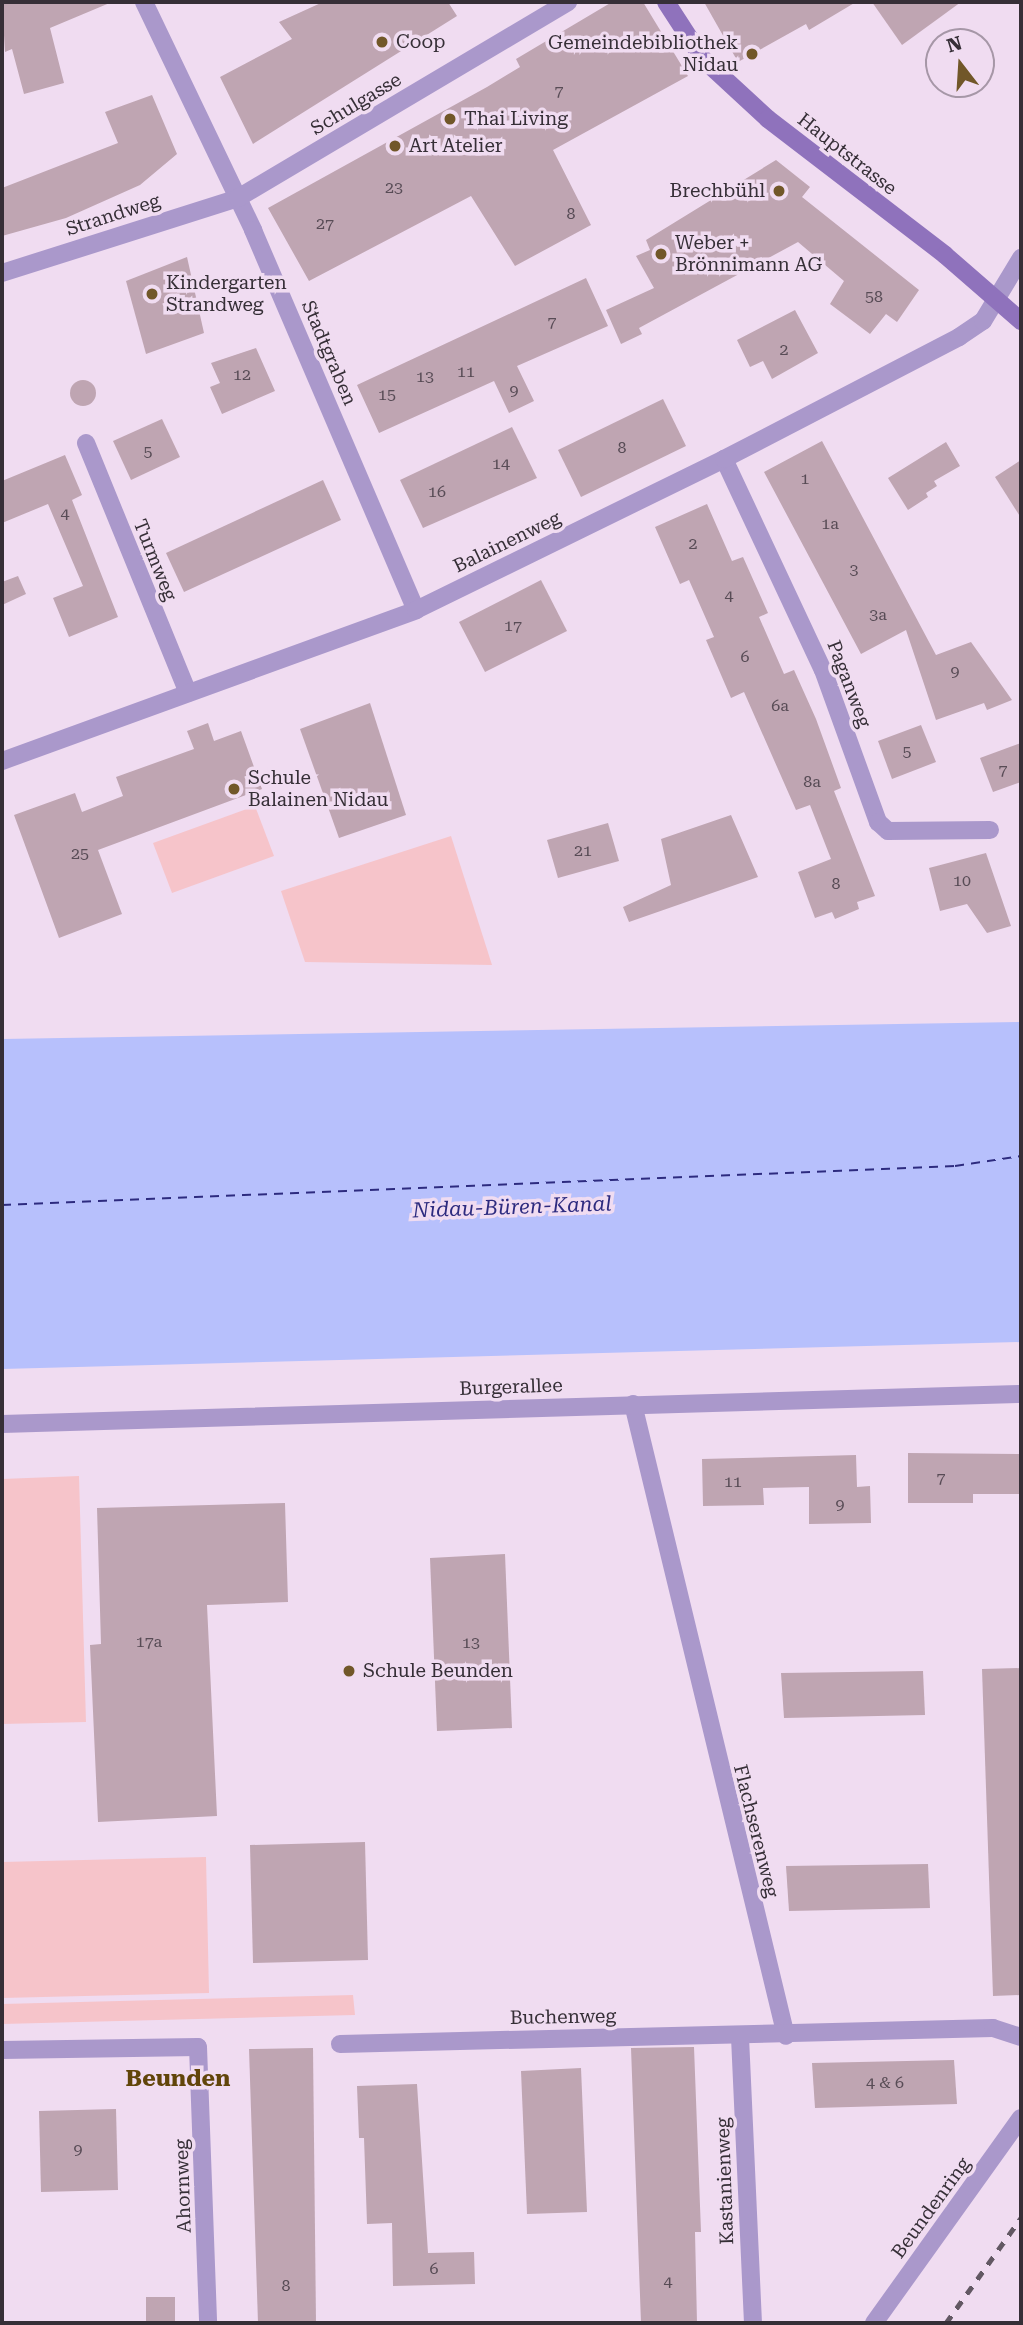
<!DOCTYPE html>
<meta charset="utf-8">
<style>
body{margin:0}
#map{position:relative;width:1023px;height:2325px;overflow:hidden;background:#f0dcf1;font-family:"Roboto Serif",serif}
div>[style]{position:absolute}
.green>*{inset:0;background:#f6c4ca}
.water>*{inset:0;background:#b7c0fc}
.ferry>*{height:2px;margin-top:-1px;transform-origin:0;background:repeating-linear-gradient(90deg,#2d2b7f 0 9px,transparent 0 16px)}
.building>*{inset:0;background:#bfa5b2}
.round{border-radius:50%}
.street>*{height:18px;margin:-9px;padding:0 9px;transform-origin:9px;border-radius:9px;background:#aa98cb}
.secondary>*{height:18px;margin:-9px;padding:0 9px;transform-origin:9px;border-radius:9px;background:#8f72bc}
.rail>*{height:5px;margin-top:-2.5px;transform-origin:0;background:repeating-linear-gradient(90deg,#625863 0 9px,transparent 0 18px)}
.dots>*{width:19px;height:19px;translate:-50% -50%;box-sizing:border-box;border:4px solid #f0dcf1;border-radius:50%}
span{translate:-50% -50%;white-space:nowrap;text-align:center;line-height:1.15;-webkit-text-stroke:7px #f0dcf1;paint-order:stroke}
.number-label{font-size:16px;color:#584c56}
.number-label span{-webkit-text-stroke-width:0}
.poi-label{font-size:19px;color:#362f37}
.left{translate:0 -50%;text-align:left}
.right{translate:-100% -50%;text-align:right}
.street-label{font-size:19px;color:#362f37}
.water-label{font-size:21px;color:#2d2b7f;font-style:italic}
.quarter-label{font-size:23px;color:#61450a;font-weight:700}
.frame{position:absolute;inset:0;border:4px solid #362f37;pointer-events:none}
.north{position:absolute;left:925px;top:28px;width:70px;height:70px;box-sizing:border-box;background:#f0dcf1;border:2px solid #a697a7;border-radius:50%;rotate:343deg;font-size:19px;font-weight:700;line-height:28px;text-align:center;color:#362f37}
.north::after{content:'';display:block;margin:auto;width:24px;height:32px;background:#715729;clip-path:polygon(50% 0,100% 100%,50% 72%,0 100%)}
</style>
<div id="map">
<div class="green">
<div style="clip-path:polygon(255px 806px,274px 856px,172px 893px,153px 843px)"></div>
<div style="clip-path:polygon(451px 836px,492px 965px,305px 962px,281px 891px)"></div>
<div style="clip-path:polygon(79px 1476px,86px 1722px,2px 1724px,2px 1479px)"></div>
<div style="clip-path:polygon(206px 1857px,209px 1993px,2px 1998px,2px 1862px)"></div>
<div style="clip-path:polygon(353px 1995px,355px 2015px,2px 2024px,2px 2004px)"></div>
</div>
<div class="water">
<div style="clip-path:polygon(1021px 1022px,1021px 1342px,2px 1369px,2px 1039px)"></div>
</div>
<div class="ferry">
<div style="left:2px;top:1205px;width:954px;rotate:-2.34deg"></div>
<div style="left:955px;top:1166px;width:67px;rotate:-8.6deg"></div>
</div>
<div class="building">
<div style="clip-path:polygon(2px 2px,112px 2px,50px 28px,64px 83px,24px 94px,12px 49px,5px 52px)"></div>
<div style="clip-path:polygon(323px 2px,448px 2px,457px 16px,253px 144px,220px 77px,292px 39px,279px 22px)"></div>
<div style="clip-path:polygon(612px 2px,643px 2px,688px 76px,553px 150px,591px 225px,515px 266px,471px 196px,309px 281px,268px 208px,487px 87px,520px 67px,516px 59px)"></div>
<div style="clip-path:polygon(704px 2px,856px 2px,809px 30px,806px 24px,738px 62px)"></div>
<div style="clip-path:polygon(872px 2px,961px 2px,902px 45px)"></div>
<div style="clip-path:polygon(152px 95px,177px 154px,140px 185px,66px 218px,2px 236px,2px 188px,118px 143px,105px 112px)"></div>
<div style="clip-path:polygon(776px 160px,810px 187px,802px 197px,919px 290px,897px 322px,886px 314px,870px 334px,830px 304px,844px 281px,798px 242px,639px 328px,642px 334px,621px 344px,606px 310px,654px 288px,636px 256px,650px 250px,646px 240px)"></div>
<div style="clip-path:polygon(187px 257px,204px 333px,146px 354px,126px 281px)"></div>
<div style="clip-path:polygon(586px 278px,608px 326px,517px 366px,534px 401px,509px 413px,494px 381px,379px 433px,357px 385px)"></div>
<div style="clip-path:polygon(795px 310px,818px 353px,772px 379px,763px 361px,750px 367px,737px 340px)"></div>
<div style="clip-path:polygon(256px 348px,275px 391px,222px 414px,210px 387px,220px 383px,211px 363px)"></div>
<div class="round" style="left:70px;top:380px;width:26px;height:26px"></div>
<div style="clip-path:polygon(663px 399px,686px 446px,581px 497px,558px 450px)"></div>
<div style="clip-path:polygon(162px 419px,180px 457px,131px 480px,113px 441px)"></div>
<div style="clip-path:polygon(512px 427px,537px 478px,423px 528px,400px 480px)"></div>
<div style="clip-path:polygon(822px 441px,936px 655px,971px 642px,1012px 700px,987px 710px,984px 703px,936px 720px,906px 630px,861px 654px,764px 472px)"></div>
<div style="clip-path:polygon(946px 442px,960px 466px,934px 481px,937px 486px,926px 493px,928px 497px,908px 510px,888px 478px)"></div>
<div style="clip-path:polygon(65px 455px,82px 495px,72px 500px,118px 617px,69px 637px,53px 598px,83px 586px,48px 504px,2px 523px,2px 481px)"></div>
<div style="clip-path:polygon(1021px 460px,1021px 518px,995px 477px)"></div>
<div style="clip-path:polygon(323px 480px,341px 520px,184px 592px,166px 553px)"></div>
<div style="clip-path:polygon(707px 504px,732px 561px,743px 557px,768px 613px,759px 617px,784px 674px,794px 670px,816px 719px,841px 788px,834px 791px,875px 896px,857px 902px,859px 909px,835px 919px,832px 912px,815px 918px,798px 872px,831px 859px,810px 805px,796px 810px,744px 692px,731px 698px,706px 640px,714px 637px,689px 580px,680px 584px,655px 527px)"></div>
<div style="clip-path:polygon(18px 576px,26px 594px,2px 605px,2px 582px)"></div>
<div style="clip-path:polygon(541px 580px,567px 631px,485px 672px,459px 622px)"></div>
<div style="clip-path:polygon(370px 703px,406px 815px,339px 838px,300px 729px)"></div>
<div style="clip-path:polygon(208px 723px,214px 741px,241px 731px,262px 789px,98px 850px,122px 914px,59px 938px,14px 815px,75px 793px,82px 812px,123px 796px,116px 777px,194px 749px,187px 731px)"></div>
<div style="clip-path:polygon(921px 725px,936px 762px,892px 779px,878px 741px)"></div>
<div style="clip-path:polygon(1021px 743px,1021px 782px,993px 792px,980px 758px)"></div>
<div style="clip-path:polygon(731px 815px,758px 877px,629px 922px,623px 907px,671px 885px,661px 839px)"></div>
<div style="clip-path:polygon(608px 823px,619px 861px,558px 878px,547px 840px)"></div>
<div style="clip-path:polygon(986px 853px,1011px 926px,987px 933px,967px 904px,940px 911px,929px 868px)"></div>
<div style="clip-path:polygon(908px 1453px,1021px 1454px,1021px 1494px,973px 1494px,973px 1503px,908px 1503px)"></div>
<div style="clip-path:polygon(856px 1455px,857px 1487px,870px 1486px,871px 1523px,809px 1524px,809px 1487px,763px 1488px,764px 1505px,703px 1506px,702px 1459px)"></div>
<div style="clip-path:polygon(285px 1503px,288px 1602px,207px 1605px,217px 1816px,98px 1822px,90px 1645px,101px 1644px,97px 1508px)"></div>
<div style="clip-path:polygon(505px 1554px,512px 1728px,437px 1731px,430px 1558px)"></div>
<div style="clip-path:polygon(1021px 1668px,1021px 1995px,993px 1996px,982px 1669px)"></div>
<div style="clip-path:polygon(923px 1671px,925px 1715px,784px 1718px,781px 1673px)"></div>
<div style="clip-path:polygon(365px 1842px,368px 1960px,253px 1963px,250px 1845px)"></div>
<div style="clip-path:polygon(928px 1864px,930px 1908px,789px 1911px,786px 1866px)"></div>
<div style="clip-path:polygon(694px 2047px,701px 2232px,695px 2232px,697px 2323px,641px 2323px,631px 2048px)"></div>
<div style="clip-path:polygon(313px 2048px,316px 2323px,258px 2323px,249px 2049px)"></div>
<div style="clip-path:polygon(954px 2060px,957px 2104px,815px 2108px,812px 2063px)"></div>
<div style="clip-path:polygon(581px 2068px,587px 2212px,527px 2214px,521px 2071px)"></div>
<div style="clip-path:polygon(417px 2084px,428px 2253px,474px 2252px,475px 2284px,393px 2286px,392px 2223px,367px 2224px,364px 2138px,359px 2138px,357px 2086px)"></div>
<div style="clip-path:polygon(116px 2109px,118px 2190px,41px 2192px,39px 2111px)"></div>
<div style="clip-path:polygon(146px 2297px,175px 2297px,175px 2323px,146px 2323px)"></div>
</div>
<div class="street">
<div style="left:144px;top:2px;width:253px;rotate:64.4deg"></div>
<div style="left:253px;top:230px;width:413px;rotate:66.8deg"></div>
<div style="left:2px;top:273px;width:248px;rotate:-17.6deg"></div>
<div style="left:238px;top:198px;width:384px;rotate:-30.7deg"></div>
<div style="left:86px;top:443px;width:270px;rotate:67.8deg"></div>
<div style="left:724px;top:459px;width:233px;rotate:64.9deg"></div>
<div style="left:823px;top:670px;width:162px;rotate:70.1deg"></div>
<div style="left:878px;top:822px;width:13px;rotate:42deg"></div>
<div style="left:888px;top:831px;width:102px;rotate:-0.6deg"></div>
<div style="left:2px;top:761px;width:441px;rotate:-20deg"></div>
<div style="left:416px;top:610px;width:343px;rotate:-26.1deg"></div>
<div style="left:724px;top:459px;width:265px;rotate:-27.4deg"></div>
<div style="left:959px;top:337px;width:29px;rotate:-34deg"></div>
<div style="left:983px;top:321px;width:74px;rotate:-58.9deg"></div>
<div style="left:633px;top:1404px;width:650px;rotate:76.39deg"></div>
<div style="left:2px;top:1424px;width:1019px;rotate:-1.69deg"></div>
<div style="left:740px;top:2037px;width:286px;rotate:87.4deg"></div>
<div style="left:340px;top:2044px;width:653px;rotate:-1.4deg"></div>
<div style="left:993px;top:2028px;width:29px;rotate:18deg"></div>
<div style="left:2px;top:2050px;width:196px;rotate:-0.9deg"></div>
<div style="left:198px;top:2047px;width:276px;rotate:87.9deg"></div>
<div style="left:874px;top:2323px;width:252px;rotate:-54.4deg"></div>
</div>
<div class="secondary">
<div style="left:666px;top:2px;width:68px;rotate:57deg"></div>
<div style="left:703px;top:59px;width:88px;rotate:42.7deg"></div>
<div style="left:768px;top:119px;width:223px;rotate:37.5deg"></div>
<div style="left:945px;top:255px;width:101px;rotate:41deg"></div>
</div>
<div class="rail">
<div style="left:946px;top:2323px;width:129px;rotate:-54.5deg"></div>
</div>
<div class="dots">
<div style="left:382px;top:42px;background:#715729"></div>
<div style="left:752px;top:54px;background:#715729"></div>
<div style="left:450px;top:119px;background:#715729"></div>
<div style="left:395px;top:146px;background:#715729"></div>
<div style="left:779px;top:191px;background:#715729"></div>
<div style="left:661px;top:254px;background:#715729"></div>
<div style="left:152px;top:294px;background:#715729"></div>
<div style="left:234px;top:789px;background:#715729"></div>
<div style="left:349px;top:1671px;background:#715729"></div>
</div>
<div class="number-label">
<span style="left:559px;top:91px">7</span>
<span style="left:394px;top:188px">23</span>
<span style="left:571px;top:214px">8</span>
<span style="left:325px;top:224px">27</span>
<span style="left:874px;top:297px">58</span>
<span style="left:552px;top:322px">7</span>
<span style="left:784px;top:350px">2</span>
<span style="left:466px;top:372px">11</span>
<span style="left:242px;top:375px">12</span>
<span style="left:425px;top:377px">13</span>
<span style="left:514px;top:391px">9</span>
<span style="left:387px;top:395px">15</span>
<span style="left:622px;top:448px">8</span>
<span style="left:148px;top:452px">5</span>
<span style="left:501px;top:464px">14</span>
<span style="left:805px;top:479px">1</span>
<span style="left:437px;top:492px">16</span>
<span style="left:65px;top:514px">4</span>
<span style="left:830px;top:524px">1a</span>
<span style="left:693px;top:544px">2</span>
<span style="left:854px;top:570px">3</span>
<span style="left:729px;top:596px">4</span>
<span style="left:878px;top:615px">3a</span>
<span style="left:513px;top:626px">17</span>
<span style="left:745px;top:657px">6</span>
<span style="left:955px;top:672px">9</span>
<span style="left:780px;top:706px">6a</span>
<span style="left:907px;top:752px">5</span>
<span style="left:1003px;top:770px">7</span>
<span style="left:812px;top:782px">8a</span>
<span style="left:583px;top:851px">21</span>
<span style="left:80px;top:854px">25</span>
<span style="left:962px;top:881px">10</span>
<span style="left:836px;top:884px">8</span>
<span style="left:941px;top:1478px">7</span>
<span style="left:733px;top:1482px">11</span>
<span style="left:840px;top:1505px">9</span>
<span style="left:149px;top:1642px">17a</span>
<span style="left:471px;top:1643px">13</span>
<span style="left:885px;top:2083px">4 &amp; 6</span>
<span style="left:78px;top:2150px">9</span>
<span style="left:434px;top:2269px">6</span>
<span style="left:668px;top:2282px">4</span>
<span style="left:286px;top:2286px">8</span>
</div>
<div class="poi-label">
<span class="left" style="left:396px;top:42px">Coop</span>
<span class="right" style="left:738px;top:54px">Gemeindebibliothek<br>Nidau</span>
<span class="left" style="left:464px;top:119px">Thai Living</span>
<span class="left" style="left:409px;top:146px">Art Atelier</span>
<span class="right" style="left:765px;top:191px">Brechbühl</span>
<span class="left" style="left:675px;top:254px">Weber +<br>Brönnimann AG</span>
<span class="left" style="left:166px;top:294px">Kindergarten<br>Strandweg</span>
<span class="left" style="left:248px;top:789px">Schule<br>Balainen Nidau</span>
<span class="left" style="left:363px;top:1671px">Schule Beunden</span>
</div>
<div class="street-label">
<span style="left:356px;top:104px;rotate:-31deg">Schulgasse</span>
<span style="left:847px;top:154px;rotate:38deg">Hauptstrasse</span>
<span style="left:113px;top:215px;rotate:-18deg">Strandweg</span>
<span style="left:329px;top:353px;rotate:67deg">Stadtgraben</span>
<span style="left:507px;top:542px;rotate:-26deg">Balainenweg</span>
<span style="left:155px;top:560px;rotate:68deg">Turmweg</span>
<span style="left:849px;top:684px;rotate:69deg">Paganweg</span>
<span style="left:511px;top:1387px;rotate:-2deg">Burgerallee</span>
<span style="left:756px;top:1831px;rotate:76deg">Flachserenweg</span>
<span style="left:563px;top:2017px;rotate:-1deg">Buchenweg</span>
<span style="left:725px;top:2181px;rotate:-92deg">Kastanienweg</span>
<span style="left:183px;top:2186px;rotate:-92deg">Ahornweg</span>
<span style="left:931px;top:2208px;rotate:-54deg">Beundenring</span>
</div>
<div class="water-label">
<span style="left:512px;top:1207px;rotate:-2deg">Nidau-Büren-Kanal</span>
</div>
<div class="quarter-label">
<span style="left:178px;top:2079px">Beunden</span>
</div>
<div class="frame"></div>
<div class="north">N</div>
</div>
